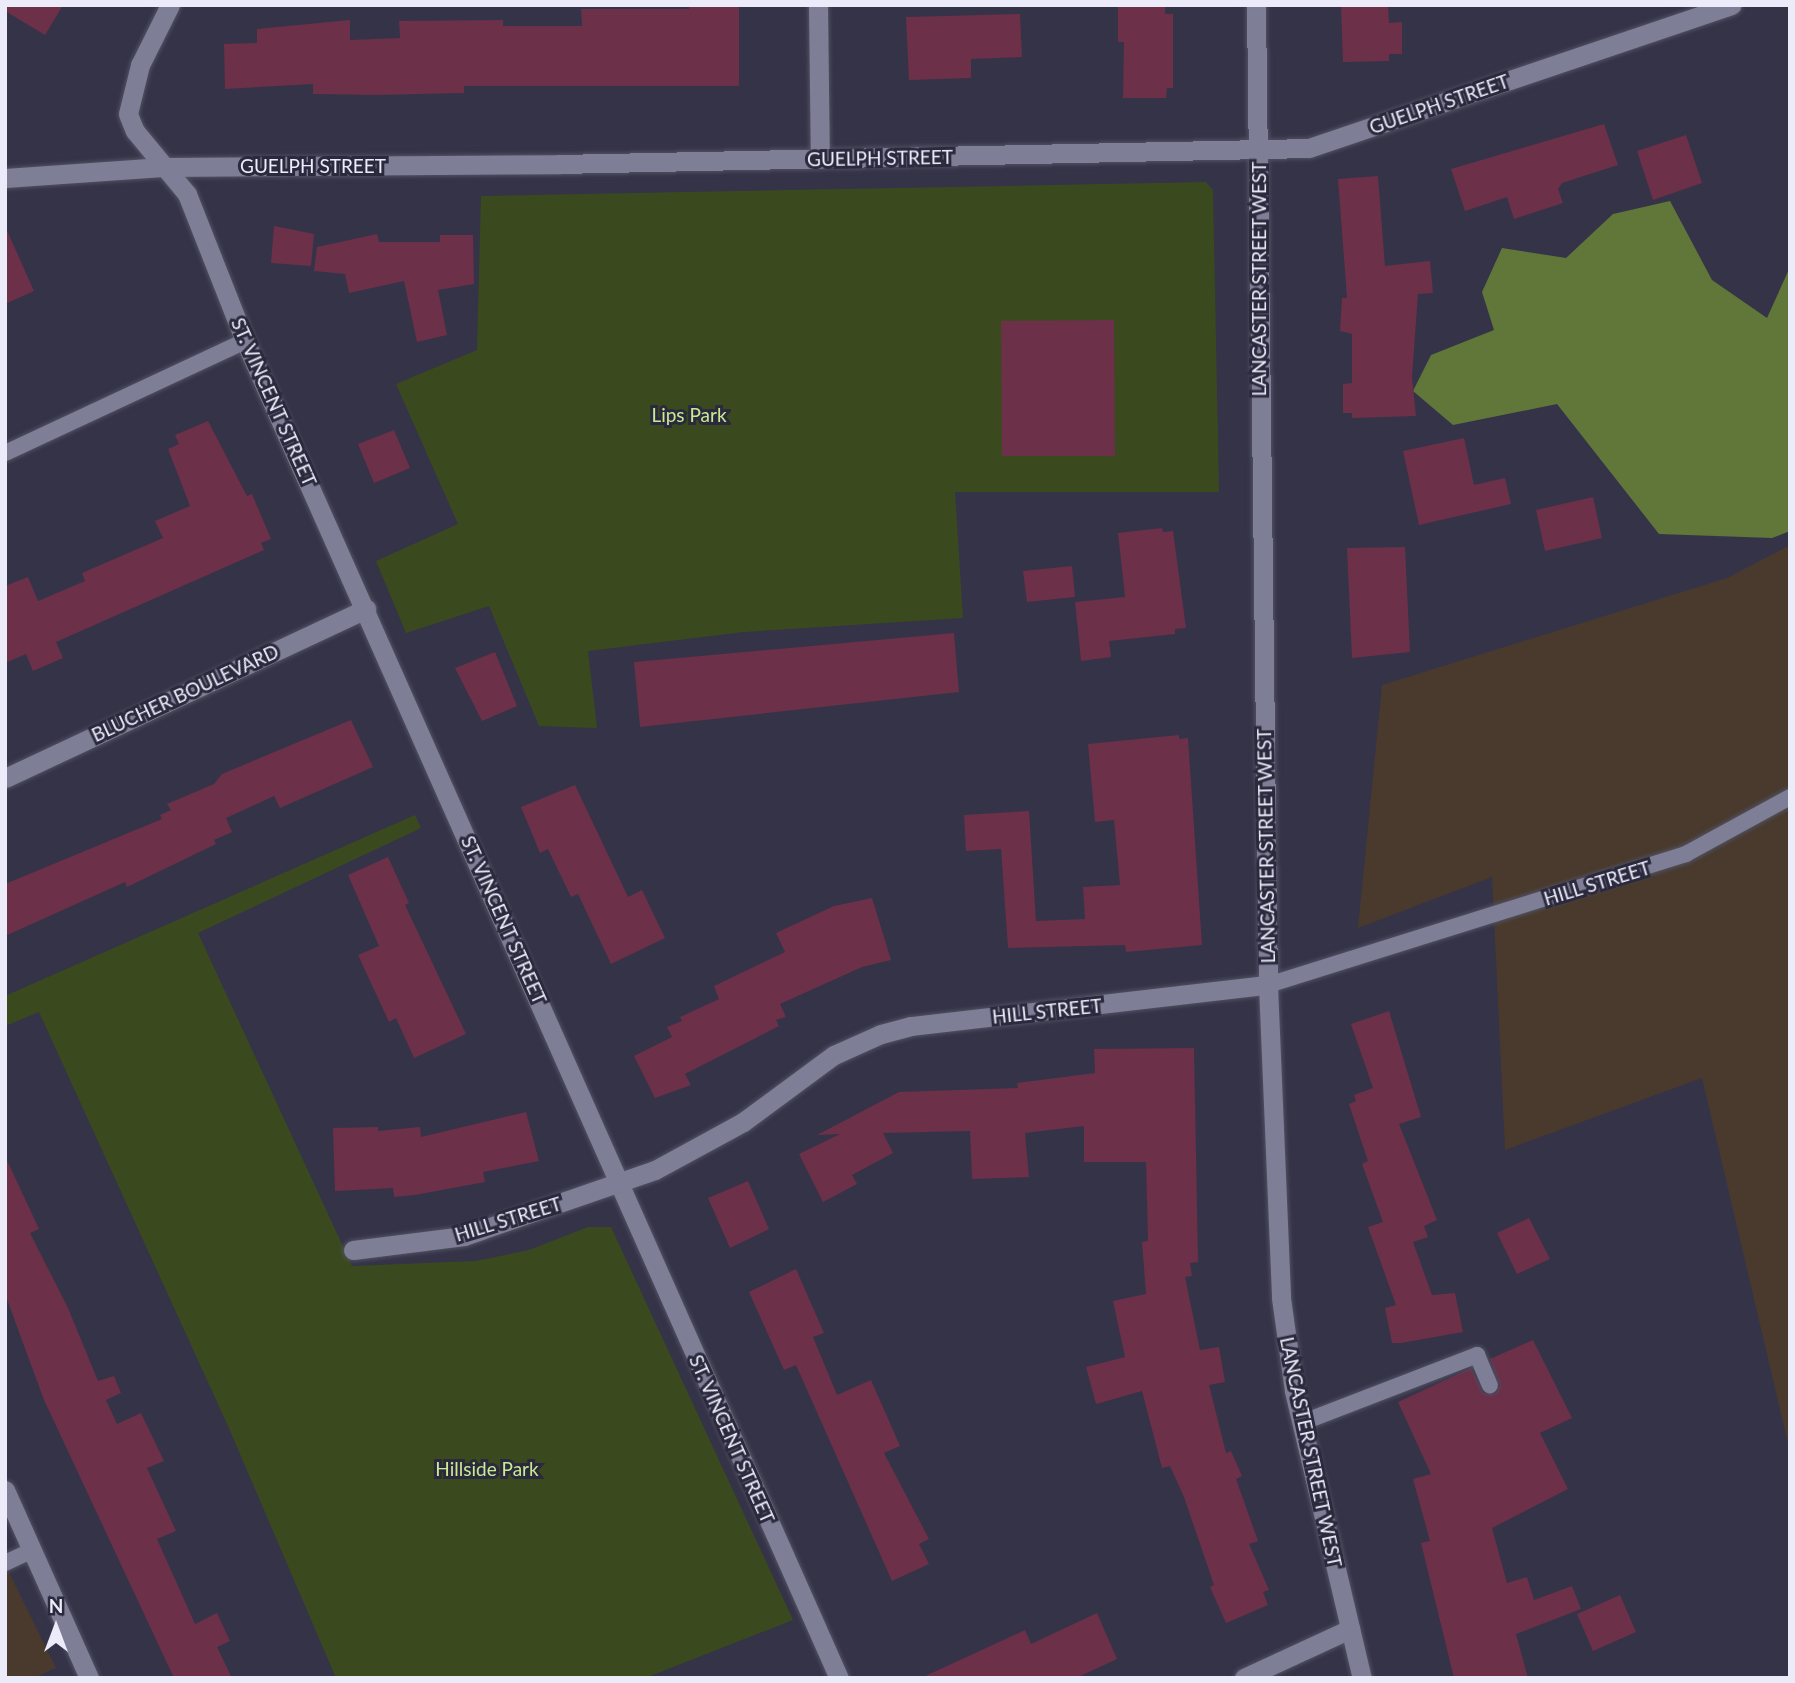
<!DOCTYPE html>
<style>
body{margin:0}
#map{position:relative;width:1795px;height:1683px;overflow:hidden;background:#343348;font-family:Lato,sans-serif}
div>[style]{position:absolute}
.industrial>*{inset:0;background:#493a2d}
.green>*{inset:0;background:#3b4a1e}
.forest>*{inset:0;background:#617639}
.building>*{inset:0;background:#6c3049}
.roads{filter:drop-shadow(0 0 2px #525162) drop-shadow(0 0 2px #525162)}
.service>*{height:16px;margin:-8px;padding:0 8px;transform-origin:8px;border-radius:8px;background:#7e7e96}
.minor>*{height:19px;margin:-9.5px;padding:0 9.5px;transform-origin:9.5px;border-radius:9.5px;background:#7e7e96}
.secondary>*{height:19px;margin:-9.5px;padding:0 9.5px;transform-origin:9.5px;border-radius:9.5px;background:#7e7e96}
span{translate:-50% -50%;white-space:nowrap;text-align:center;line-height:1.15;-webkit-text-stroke:6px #2a293d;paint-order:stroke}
.street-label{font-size:19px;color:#ebebf9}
.park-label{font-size:19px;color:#c9ea90}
.frame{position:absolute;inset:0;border:7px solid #ebebf9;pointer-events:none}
.north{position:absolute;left:21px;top:1592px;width:70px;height:70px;-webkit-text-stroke:5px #2a293d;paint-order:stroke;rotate:0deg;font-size:19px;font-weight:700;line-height:28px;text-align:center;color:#ebebf9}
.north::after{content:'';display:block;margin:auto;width:24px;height:32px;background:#ebebf9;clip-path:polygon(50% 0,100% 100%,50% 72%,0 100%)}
</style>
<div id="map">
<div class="industrial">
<div style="clip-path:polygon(1790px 545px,1790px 1452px,1702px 1078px,1505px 1150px,1492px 877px,1358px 928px,1382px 685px,1727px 578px)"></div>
<div style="clip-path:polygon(5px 1564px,56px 1668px,34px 1678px,5px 1678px)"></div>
</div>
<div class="green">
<div style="clip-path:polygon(1206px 182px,1213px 190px,1219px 492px,955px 492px,963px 618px,744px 632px,588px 651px,597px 728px,539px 726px,489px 606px,406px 633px,376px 561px,458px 524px,396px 384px,477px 350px,481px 196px)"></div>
<div style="clip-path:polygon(415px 815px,421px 828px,198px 933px,352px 1266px,476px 1261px,529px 1250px,588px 1227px,611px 1227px,793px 1620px,645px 1678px,336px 1678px,228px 1426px,39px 1012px,5px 1026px,5px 996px)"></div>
</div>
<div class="forest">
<div style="clip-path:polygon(1670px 201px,1712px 280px,1767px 318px,1790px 267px,1790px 531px,1772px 538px,1659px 534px,1557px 404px,1453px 425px,1413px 391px,1431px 355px,1494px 330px,1482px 292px,1502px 248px,1566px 258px,1613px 214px)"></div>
</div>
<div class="building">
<div style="clip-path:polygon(5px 5px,63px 5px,45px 35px,5px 11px)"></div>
<div style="clip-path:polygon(689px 5px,739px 5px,739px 86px,464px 86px,464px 93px,377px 95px,313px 94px,313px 84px,225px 89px,224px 44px,257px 43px,257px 29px,350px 20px,350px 40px,400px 38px,399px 21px,503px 20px,503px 26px,582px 26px,581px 9px,689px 9px)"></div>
<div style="clip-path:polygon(1118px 5px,1165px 5px,1165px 14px,1173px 14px,1173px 88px,1167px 88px,1166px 98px,1123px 98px,1124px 42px,1118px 42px)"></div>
<div style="clip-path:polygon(1341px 5px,1388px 5px,1389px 23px,1402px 22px,1402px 54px,1389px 54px,1389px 61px,1343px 62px)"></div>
<div style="clip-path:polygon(1020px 14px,1022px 57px,971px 59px,971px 78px,909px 80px,906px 17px)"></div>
<div style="clip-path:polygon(1604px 124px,1618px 165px,1562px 183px,1558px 189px,1563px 203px,1514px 219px,1507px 197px,1465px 211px,1451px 169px)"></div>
<div style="clip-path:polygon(1686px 135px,1702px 183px,1653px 200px,1637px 151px)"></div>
<div style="clip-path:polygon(1378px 176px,1385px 266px,1430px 261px,1433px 293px,1418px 294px,1412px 377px,1416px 416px,1352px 418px,1352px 413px,1343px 413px,1343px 384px,1352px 383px,1352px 334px,1340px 331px,1342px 298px,1347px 298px,1338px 179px)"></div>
<div style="clip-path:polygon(5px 226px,34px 291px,5px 304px)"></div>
<div style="clip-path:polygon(274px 226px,314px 234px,311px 266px,271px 263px)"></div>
<div style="clip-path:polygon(377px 234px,379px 242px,440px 242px,440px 235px,473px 235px,474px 284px,438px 290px,447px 335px,417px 342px,404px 281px,349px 293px,345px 274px,314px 271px,317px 247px)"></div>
<div style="clip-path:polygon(1114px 320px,1115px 456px,1002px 456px,1001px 321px)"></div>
<div style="clip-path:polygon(208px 421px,247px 496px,252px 494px,271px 539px,261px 543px,264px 550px,56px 642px,63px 658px,33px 671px,26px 654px,5px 663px,5px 586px,28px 577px,38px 601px,85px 581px,82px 573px,163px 538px,155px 521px,190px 506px,168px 449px,179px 444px,175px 435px)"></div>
<div style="clip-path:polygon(394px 430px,410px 468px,374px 483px,358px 444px)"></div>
<div style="clip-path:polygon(1464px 438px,1474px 485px,1505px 478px,1511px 504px,1419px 525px,1403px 451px)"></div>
<div style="clip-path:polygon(1593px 497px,1602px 538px,1545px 551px,1536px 510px)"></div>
<div style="clip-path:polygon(1162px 528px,1163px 532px,1173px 531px,1186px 628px,1175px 629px,1175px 634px,1109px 641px,1111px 657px,1081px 661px,1075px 602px,1125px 597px,1118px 533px)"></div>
<div style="clip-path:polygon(1405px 547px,1410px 652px,1352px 658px,1347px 548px)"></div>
<div style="clip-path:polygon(1072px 566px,1075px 597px,1027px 602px,1023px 571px)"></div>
<div style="clip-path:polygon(954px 633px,959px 692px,640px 727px,634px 662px)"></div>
<div style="clip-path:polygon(495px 652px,517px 706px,482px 721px,455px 668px)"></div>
<div style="clip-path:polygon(351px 720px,373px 767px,280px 808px,274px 796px,226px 818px,232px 832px,214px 840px,216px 844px,127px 887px,125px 882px,5px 936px,5px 884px,162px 819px,160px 815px,171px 810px,167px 804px,214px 784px,222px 774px)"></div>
<div style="clip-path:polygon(1179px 735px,1179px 739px,1188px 738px,1202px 945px,1126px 952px,1125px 945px,1008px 948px,1001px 849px,966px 851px,964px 815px,1029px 811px,1036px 921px,1085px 919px,1083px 887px,1120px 885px,1114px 820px,1095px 822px,1088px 744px)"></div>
<div style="clip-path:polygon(575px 785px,628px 897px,642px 890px,665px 938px,611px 964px,578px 894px,571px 897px,548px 849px,540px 853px,521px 807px)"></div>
<div style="clip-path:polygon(388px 857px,409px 903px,405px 905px,466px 1034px,414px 1058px,396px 1018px,389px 1022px,358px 955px,379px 946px,348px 875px)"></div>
<div style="clip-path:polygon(872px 898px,891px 960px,862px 967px,780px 1004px,786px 1017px,776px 1020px,779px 1026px,685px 1074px,691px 1085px,655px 1098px,634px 1056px,672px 1037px,667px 1027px,682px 1021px,680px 1017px,719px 999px,714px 986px,785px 952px,776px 933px,834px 906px)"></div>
<div style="clip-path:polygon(1389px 1011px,1421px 1117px,1399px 1124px,1437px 1220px,1424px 1226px,1428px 1237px,1413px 1242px,1432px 1295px,1455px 1293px,1463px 1332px,1401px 1343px,1392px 1343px,1385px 1308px,1396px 1305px,1368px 1227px,1383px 1222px,1362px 1164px,1368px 1161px,1349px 1104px,1356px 1101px,1354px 1095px,1373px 1088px,1351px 1024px)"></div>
<div style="clip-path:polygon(1194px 1048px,1198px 1262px,1190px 1263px,1192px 1276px,1185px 1277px,1200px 1350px,1219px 1347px,1225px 1382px,1209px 1385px,1226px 1453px,1231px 1451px,1242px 1476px,1236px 1479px,1258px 1541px,1249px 1544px,1269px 1590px,1263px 1592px,1268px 1605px,1226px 1623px,1210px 1587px,1214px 1585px,1184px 1497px,1170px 1466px,1162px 1468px,1142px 1391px,1096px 1404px,1086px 1367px,1125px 1357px,1113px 1301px,1146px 1294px,1142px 1242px,1148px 1241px,1146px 1162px,1084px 1162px,1084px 1126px,1025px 1133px,1029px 1177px,972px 1179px,970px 1131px,883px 1133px,893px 1153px,852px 1175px,857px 1184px,823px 1202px,799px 1154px,840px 1134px,817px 1135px,899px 1092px,1018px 1088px,1017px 1083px,1095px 1073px,1094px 1049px)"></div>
<div style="clip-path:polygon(526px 1112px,539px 1161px,483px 1172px,485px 1182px,415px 1195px,394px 1197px,393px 1188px,335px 1191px,333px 1128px,378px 1127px,378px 1131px,420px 1127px,421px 1137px)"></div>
<div style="clip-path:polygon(5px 1156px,39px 1229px,30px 1233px,68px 1308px,98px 1381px,114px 1376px,121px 1393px,106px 1400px,117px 1424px,141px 1413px,164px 1461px,147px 1468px,176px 1531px,157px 1539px,195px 1624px,217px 1613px,230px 1641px,217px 1647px,232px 1678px,174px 1678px,44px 1400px,5px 1294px)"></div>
<div style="clip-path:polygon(748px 1181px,769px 1229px,730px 1248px,708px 1198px)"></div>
<div style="clip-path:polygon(1529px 1218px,1550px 1259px,1517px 1274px,1497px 1233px)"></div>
<div style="clip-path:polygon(796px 1269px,824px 1333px,813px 1337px,837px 1395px,871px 1380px,900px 1446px,884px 1453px,929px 1539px,919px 1544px,929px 1564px,892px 1581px,796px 1365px,784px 1370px,749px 1292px)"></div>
<div style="clip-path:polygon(1533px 1340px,1572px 1418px,1540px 1433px,1568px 1489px,1492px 1528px,1507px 1583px,1527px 1577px,1534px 1600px,1572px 1586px,1581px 1609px,1516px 1634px,1528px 1678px,1454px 1678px,1421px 1543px,1430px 1541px,1413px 1479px,1431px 1474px,1398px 1402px,1471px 1368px,1483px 1393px,1495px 1394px,1500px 1386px,1490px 1359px)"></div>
<div style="clip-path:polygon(1620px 1595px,1636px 1632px,1593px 1651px,1577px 1614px)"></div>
<div style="clip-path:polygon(1097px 1613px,1117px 1659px,1076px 1678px,921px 1678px,1025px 1630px,1031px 1644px)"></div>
</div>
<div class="roads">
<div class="service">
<div style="left:5px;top:453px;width:265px;rotate:-25deg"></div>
<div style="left:1268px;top:985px;width:438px;rotate:-17.4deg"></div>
<div style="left:1686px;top:854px;width:119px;rotate:-28.7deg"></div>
<div style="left:1301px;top:1423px;width:189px;rotate:-21.1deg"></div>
<div style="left:1477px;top:1355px;width:33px;rotate:67deg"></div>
<div style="left:5px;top:1563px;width:29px;rotate:-25deg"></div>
</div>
<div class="minor">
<div style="left:170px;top:5px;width:67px;rotate:116.6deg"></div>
<div style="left:140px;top:65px;width:50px;rotate:103.8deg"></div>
<div style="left:128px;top:114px;width:18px;rotate:68deg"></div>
<div style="left:135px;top:131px;width:82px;rotate:50.5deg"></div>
<div style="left:187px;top:194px;width:158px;rotate:68.5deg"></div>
<div style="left:245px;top:341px;width:1463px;rotate:66.05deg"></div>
<div style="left:818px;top:5px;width:154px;rotate:89.3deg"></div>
<div style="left:5px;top:178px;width:158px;rotate:-4deg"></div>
<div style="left:163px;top:167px;width:396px;rotate:-0.4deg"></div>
<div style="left:559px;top:164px;width:750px;rotate:-1.22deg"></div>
<div style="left:1309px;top:148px;width:446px;rotate:-18.7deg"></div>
<div style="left:5px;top:778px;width:399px;rotate:-25.1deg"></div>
<div style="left:353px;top:1250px;width:112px;rotate:-7.2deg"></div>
<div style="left:464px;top:1236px;width:202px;rotate:-19.1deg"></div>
<div style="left:655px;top:1170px;width:100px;rotate:-28.6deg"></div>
<div style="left:743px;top:1122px;width:113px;rotate:-36.4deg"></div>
<div style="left:834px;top:1055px;width:51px;rotate:-24.1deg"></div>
<div style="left:881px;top:1034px;width:31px;rotate:-15deg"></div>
<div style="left:911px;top:1026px;width:359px;rotate:-6.6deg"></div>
<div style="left:5px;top:1490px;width:206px;rotate:65.9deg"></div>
<div style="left:1244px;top:1678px;width:117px;rotate:-24.8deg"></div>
</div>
<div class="secondary">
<div style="left:1256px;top:5px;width:980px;rotate:89.3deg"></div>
<div style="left:1268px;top:985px;width:313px;rotate:87.6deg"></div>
<div style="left:1281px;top:1298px;width:94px;rotate:82deg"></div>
<div style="left:1294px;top:1391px;width:295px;rotate:76.7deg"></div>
</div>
</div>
<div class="street-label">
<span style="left:1439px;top:104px;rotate:-19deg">GUELPH STREET</span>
<span style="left:880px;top:158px;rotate:-1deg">GUELPH STREET</span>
<span style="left:313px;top:166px">GUELPH STREET</span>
<span style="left:1259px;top:279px;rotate:-90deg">LANCASTER STREET WEST</span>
<span style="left:274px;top:402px;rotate:66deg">ST. VINCENT STREET</span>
<span style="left:185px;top:693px;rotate:-25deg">BLUCHER BOULEVARD</span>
<span style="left:1266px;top:846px;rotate:-91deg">LANCASTER STREET WEST</span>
<span style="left:1597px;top:883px;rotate:-17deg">HILL STREET</span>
<span style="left:504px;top:920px;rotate:66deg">ST. VINCENT STREET</span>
<span style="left:1047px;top:1011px;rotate:-6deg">HILL STREET</span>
<span style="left:508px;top:1219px;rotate:-17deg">HILL STREET</span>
<span style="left:732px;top:1439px;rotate:66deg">ST. VINCENT STREET</span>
<span style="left:1311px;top:1452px;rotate:78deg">LANCASTER STREET WEST</span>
</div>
<div class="park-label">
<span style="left:689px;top:415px">Lips Park</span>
<span style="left:487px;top:1469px">Hillside Park</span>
</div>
<div class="frame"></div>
<div class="north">N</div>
</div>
